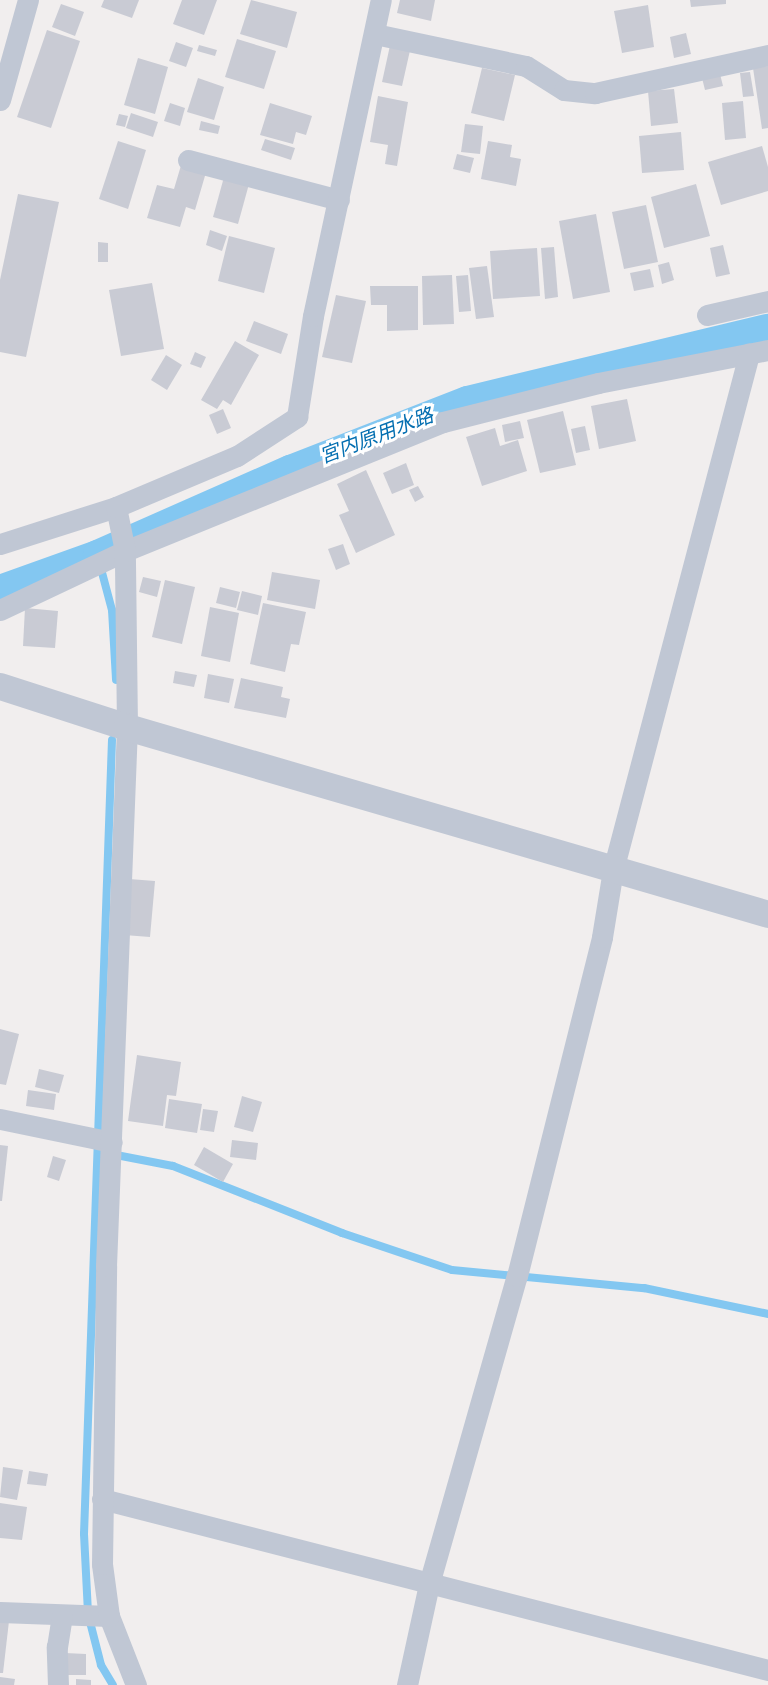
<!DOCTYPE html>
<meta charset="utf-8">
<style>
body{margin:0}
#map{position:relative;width:768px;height:1685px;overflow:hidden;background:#f1eeee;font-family:Ubuntu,"Noto Sans JP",sans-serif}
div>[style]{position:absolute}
.stream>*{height:8px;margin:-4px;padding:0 4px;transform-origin:4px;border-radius:4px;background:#83c7f1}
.canal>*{height:28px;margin:-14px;padding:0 14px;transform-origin:14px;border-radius:14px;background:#83c7f1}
.building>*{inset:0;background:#c9cbd4}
.minor>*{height:21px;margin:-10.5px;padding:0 10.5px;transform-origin:10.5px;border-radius:10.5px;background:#c0c7d4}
.tertiary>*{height:27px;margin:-13.5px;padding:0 13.5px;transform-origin:13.5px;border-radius:13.5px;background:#c0c7d4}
span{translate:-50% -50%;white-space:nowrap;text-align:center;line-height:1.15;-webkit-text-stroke:6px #fff;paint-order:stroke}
.water-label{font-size:20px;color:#046fb1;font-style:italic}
</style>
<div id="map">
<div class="stream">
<div style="left:100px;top:565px;width:47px;rotate:75.1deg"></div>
<div style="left:112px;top:610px;width:70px;rotate:86.7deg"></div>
<div style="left:112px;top:740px;width:794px;rotate:92.02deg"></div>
<div style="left:84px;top:1534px;width:80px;rotate:87.1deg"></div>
<div style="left:88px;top:1614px;width:53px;rotate:75.7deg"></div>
<div style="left:101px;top:1665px;width:23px;rotate:59deg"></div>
<div style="left:111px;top:1154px;width:63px;rotate:11deg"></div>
<div style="left:173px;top:1166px;width:182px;rotate:21.6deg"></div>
<div style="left:342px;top:1233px;width:116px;rotate:18.6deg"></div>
<div style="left:452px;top:1270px;width:193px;rotate:5.4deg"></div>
<div style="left:644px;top:1288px;width:127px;rotate:11.8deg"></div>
</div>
<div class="canal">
<div style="left:0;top:589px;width:103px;rotate:-19.8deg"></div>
<div style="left:97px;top:554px;width:211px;rotate:-23.8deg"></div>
<div style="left:290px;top:469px;width:190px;rotate:-21.3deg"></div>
<div style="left:467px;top:400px;width:309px;rotate:-13.5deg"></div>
</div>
<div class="building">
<div style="clip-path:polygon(104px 0,139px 0,132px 18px,101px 7px)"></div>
<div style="clip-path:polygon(182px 0,217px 0,204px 35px,173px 24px)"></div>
<div style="clip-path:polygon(251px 0,297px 12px,287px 48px,240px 34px)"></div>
<div style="clip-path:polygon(400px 0,435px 0,431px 21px,397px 13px)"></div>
<div style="clip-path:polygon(690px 0,726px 0,726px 4px,691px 7px)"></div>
<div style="clip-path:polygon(61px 4px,84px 12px,75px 36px,52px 27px)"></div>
<div style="clip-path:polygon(648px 5px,654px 47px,622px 53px,614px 11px)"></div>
<div style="clip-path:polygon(47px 30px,80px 41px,51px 128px,17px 117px)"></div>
<div style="clip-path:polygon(686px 33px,691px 54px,674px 58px,670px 37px)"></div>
<div style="clip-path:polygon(237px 39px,276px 51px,264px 89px,225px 77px)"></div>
<div style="clip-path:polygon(391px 41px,411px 46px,402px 86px,382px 82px)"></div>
<div style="clip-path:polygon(176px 42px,193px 48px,186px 67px,169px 61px)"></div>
<div style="clip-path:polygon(199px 45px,217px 50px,215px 56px,197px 51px)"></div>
<div style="clip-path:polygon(138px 58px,168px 67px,155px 114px,124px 105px)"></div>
<div style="clip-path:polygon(768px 66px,768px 128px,762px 129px,753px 68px)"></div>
<div style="clip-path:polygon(482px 68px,515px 75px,504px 121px,471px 113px)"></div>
<div style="clip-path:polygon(750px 72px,754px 96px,743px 97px,740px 73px)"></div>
<div style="clip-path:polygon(720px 74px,723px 86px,705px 90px,702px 78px)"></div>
<div style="clip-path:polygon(198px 78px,224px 87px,214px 120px,187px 112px)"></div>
<div style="clip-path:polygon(674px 89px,678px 123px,651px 126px,648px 91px)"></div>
<div style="clip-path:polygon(378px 96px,408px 102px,397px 166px,385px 164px,388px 145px,370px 142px)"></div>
<div style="clip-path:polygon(743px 101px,746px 138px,725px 140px,722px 103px)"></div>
<div style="clip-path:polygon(170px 103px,185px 108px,180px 126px,164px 121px)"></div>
<div style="clip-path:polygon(270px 103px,312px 116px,306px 135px,296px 132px,293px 144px,260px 135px)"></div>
<div style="clip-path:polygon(131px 113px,158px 122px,153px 137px,126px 128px)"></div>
<div style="clip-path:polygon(119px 114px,128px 116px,125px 127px,116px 125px)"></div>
<div style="clip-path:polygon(201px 121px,220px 126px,218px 134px,199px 130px)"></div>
<div style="clip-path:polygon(465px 124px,483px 126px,480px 154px,461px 152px)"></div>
<div style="clip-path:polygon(681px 132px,684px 170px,642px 173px,639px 136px)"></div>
<div style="clip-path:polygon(265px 139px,295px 148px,291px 160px,261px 150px)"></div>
<div style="clip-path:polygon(118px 141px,146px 150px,128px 209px,99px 199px)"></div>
<div style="clip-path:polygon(488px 141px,512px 145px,510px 157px,521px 159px,516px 186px,481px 179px)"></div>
<div style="clip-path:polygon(762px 146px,768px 167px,768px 191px,721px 205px,708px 162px)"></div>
<div style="clip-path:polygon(457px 154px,474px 158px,470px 173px,453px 169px)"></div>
<div style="clip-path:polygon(182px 162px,207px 169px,195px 210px,186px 207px,180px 227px,147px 218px,157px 185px,174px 189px)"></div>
<div style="clip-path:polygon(224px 177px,249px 184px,238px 224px,213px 217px)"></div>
<div style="clip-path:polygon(696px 184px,710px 236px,664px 248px,651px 197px)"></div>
<div style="clip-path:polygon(18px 194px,59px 202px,26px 357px,0 352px,0 280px)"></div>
<div style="clip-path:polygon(646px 205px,658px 262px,624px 269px,612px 212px)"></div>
<div style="clip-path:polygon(596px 214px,610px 292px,573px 299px,559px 221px)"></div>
<div style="clip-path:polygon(210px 230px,227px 236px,222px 251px,206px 245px)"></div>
<div style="clip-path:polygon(229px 236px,275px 248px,264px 293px,218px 281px)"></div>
<div style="clip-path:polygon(98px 242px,108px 243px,108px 262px,98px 262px)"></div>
<div style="clip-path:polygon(723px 245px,730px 274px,716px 277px,710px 248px)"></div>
<div style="clip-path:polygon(554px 247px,558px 297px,545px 299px,541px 248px)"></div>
<div style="clip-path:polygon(537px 248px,540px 296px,493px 299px,490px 251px)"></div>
<div style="clip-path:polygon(669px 262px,674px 280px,662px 284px,658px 265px)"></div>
<div style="clip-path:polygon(487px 266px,494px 317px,476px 319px,469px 268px)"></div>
<div style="clip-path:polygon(650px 269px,654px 287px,634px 291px,630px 273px)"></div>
<div style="clip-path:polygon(452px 275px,454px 324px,423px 325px,422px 276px)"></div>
<div style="clip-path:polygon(468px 275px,471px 311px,459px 312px,456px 276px)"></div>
<div style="clip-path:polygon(152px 283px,164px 349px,121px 356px,109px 290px)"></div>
<div style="clip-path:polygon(370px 286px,418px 286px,418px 330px,387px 331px,387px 305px,371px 305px)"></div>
<div style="clip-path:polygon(336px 295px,366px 301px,352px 363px,322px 357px)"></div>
<div style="clip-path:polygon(254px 321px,288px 334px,281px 354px,246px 341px)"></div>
<div style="clip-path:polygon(235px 341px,259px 355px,231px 405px,223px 400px,217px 409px,201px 400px)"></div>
<div style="clip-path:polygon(195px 352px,206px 357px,201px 368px,190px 364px)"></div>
<div style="clip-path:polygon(166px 355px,182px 365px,167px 390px,151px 380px)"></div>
<div style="clip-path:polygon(627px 399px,636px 441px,599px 449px,591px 406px)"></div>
<div style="clip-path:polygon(223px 409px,231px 428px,217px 434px,209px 415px)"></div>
<div style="clip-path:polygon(563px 411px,576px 465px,540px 473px,527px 420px)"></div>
<div style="clip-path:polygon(520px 421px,524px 438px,505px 442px,502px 425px)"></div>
<div style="clip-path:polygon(585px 426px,590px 450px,576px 453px,571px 429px)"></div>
<div style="clip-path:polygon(495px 428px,500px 446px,518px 440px,527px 471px,482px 486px,466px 437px)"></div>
<div style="clip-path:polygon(406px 463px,414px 485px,392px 494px,383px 473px)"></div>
<div style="clip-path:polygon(366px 470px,395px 535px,356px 553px,339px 515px,349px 511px,337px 484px)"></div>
<div style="clip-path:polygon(418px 486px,424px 497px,415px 502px,409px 490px)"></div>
<div style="clip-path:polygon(343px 544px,350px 564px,336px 570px,328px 549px)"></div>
<div style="clip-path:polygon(272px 572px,320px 580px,315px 609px,267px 600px)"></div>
<div style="clip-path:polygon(143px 577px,161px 581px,157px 597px,139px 592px)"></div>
<div style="clip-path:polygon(165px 580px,195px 587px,182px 644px,152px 637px)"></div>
<div style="clip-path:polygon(220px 587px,240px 592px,236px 608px,216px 603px)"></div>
<div style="clip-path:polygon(242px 591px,262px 596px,258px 615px,237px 610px)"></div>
<div style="clip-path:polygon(263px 603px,306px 612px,299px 645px,291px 644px,285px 672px,250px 664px)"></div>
<div style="clip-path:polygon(210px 607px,239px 613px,230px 662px,201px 656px)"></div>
<div style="clip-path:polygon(25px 608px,58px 611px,55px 648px,23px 646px)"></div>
<div style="clip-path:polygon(175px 671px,197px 675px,194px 687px,173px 683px)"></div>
<div style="clip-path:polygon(208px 674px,234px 679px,229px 703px,204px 698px)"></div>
<div style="clip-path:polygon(241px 678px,283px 687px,281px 697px,290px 699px,286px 718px,234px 708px)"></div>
<div style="clip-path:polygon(129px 879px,155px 881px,150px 937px,124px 935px)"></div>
<div style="clip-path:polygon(0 1029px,19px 1034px,6px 1085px,0 1084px)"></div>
<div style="clip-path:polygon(137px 1055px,181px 1062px,176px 1096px,167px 1095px,163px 1126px,128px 1121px)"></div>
<div style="clip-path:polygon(39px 1069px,64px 1075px,59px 1093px,35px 1087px)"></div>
<div style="clip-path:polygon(28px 1090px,56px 1094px,54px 1110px,26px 1106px)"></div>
<div style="clip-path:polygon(242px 1096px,262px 1102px,253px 1132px,234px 1127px)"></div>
<div style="clip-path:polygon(169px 1099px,202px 1104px,197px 1133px,165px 1128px)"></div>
<div style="clip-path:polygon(203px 1109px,218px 1111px,214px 1132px,200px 1130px)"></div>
<div style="clip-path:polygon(232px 1140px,258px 1143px,256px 1160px,230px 1157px)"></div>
<div style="clip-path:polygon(0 1145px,8px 1146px,2px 1201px,0 1201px)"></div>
<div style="clip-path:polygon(204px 1147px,233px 1164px,223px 1182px,194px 1165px)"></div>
<div style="clip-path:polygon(53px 1156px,66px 1160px,59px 1181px,47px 1177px)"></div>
<div style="clip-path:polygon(3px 1467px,23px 1470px,17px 1500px,0 1497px)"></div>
<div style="clip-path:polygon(29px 1471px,48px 1474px,46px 1486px,27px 1484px)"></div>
<div style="clip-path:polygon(0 1503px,27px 1507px,22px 1540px,0 1538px)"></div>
<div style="clip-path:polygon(0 1620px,9px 1621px,3px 1673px,0 1673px)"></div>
<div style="clip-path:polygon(65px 1653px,86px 1654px,86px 1675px,63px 1675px)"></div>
<div style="clip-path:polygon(0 1677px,15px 1679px,14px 1685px,0 1685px)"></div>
<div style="clip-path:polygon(76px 1679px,91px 1680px,91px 1685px,76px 1685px)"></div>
</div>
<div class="minor">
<div style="left:375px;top:34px;width:154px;rotate:12deg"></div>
<div style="left:526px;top:66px;width:45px;rotate:32.3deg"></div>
<div style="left:564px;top:90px;width:31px;rotate:6deg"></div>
<div style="left:595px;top:93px;width:177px;rotate:-12.4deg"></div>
<div style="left:0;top:100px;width:104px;rotate:-74.4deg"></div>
<div style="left:188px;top:160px;width:156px;rotate:14.8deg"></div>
<div style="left:707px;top:315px;width:63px;rotate:-12.9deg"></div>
<div style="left:0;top:544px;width:122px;rotate:-17.7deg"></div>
<div style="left:0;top:610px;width:138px;rotate:-25.3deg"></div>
<div style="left:125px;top:551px;width:343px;rotate:-22.1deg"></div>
<div style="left:443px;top:422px;width:160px;rotate:-14.1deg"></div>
<div style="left:598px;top:383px;width:173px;rotate:-11deg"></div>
<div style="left:0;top:1119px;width:114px;rotate:11.6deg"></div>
<div style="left:102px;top:1499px;width:688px;rotate:14.4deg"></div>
<div style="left:0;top:1612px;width:109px;rotate:2.1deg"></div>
<div style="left:58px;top:1685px;width:38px;rotate:-92deg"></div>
<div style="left:57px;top:1647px;width:31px;rotate:-81deg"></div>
<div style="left:136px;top:1685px;width:74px;rotate:-111.4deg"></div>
<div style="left:109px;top:1616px;width:52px;rotate:-97.7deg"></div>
<div style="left:102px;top:1564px;width:298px;rotate:-89.2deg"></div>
<div style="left:106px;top:1266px;width:539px;rotate:-87.77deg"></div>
<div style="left:127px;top:727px;width:176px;rotate:-90.7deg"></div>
<div style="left:125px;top:551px;width:45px;rotate:-101.6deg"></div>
<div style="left:116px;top:507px;width:131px;rotate:-22.9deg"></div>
<div style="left:237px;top:456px;width:72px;rotate:-33deg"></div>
<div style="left:297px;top:417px;width:102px;rotate:-81deg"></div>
<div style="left:313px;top:316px;width:323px;rotate:-77.9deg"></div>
<div style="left:407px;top:1685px;width:103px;rotate:-77.7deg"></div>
<div style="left:429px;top:1584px;width:320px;rotate:-74.1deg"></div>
<div style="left:517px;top:1276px;width:349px;rotate:-75.9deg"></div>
<div style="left:602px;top:937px;width:68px;rotate:-80.7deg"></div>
<div style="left:613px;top:870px;width:534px;rotate:-75.23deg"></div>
</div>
<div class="tertiary">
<div style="left:0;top:686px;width:133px;rotate:17.9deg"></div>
<div style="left:127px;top:727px;width:668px;rotate:16.26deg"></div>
</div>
<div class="water-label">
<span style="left:376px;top:435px;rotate:-21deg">宮内原用水路</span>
</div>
</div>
